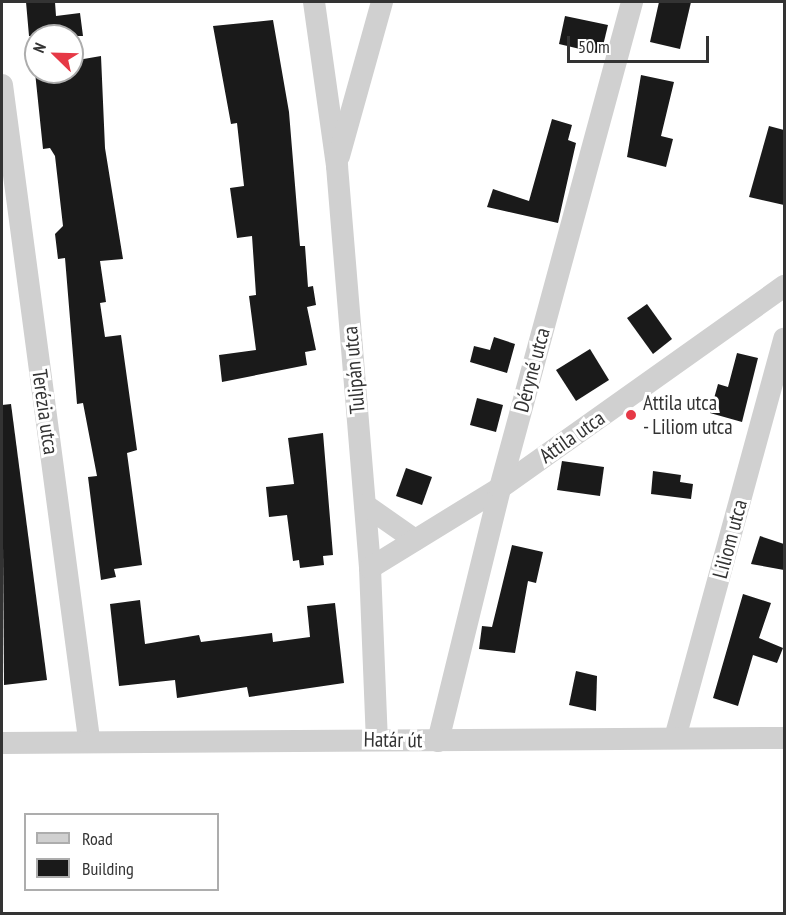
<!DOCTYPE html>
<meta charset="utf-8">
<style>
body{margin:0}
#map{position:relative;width:786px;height:915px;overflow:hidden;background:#fff;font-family:"PT Sans Narrow",sans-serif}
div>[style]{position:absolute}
.building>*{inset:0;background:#1a1a1a}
.street>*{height:22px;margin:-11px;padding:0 11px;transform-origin:11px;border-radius:11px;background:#d0d0d0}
.dots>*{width:16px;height:16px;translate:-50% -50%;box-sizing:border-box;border:3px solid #fff;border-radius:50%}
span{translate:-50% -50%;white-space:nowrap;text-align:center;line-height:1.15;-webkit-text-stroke:6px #fff;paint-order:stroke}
.street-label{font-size:21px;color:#333}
.poi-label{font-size:21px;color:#333}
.left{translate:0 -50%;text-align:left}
.frame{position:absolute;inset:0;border:3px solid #333;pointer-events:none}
.legend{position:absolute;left:24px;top:813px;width:195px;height:78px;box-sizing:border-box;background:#fff;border:2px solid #adadad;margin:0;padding:8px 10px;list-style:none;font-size:18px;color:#333}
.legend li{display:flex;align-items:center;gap:12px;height:30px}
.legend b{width:30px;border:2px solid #adadad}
.north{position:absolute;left:24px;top:24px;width:60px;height:60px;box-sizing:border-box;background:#fff;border:2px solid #adadad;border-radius:50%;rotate:293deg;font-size:16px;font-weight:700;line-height:24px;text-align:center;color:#333}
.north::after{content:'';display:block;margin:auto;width:21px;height:27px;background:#e63946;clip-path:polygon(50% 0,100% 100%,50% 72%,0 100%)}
.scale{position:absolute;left:567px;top:36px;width:142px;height:27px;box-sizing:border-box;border:3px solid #333;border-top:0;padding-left:8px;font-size:18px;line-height:21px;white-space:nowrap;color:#333;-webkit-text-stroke:4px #fff;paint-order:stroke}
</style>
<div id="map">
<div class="building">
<div style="clip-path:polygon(26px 2px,55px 2px,56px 16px,80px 13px,83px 36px,29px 36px)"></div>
<div style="clip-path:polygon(659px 2px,691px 2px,680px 49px,650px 42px)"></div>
<div style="clip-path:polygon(565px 16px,608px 25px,601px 54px,559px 44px)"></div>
<div style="clip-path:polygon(273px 20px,289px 112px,300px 246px,305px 246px,308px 287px,313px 286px,316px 305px,307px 307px,316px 350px,305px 352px,307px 365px,222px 382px,219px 355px,256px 350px,249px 296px,256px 295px,252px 236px,237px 238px,230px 188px,244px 186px,237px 123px,231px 124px,213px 26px)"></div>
<div style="clip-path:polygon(101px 56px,105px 148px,123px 259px,100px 261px,106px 302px,100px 303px,105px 337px,121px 335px,137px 450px,127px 453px,142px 565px,114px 569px,116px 577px,101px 580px,88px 477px,97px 476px,83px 403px,77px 404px,65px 258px,58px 259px,55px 234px,63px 226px,55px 156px,50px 148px,43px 149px,35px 72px,72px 72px,72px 61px)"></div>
<div style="clip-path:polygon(641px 75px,674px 82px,661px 136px,673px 139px,666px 167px,627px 157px)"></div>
<div style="clip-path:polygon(552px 119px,572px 125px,568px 140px,576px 143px,558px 223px,487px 207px,493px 189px,529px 201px)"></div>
<div style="clip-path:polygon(769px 126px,784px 130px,784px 205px,749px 197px)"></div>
<div style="clip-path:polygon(647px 304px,672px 339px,653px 354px,627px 318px)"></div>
<div style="clip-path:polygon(494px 337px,515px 344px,507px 373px,470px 362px,474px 346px,490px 350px)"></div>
<div style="clip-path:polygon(590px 349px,609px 380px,576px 401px,556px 370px)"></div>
<div style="clip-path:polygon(737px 353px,758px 358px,742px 422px,710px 413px,718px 384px,728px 387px)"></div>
<div style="clip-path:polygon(477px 398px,503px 405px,496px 432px,470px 425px)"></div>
<div style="clip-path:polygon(11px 404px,47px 680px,4px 685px,2px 405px)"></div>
<div style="clip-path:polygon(323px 433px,333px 555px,323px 556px,324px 565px,300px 568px,299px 560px,293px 561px,287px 515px,269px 517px,266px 487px,294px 484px,288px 438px)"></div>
<div style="clip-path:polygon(562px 461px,604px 467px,600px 496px,557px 490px)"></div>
<div style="clip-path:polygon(406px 468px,432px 477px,422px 505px,396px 496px)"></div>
<div style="clip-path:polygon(653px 471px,681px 475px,680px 482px,693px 484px,691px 499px,651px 494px)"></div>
<div style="clip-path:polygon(760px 536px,784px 544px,784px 570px,751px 564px)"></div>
<div style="clip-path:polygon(512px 545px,543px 552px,536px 583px,528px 581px,515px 653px,479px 649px,482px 626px,492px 627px)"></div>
<div style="clip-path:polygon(743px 594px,771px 603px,759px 638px,783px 648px,777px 663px,753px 655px,738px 706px,713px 698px)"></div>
<div style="clip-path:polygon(140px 600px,145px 644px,199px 635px,201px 642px,272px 633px,273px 642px,310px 637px,307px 606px,335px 603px,344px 683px,249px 697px,247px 687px,177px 698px,175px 680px,119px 686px,110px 604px)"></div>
<div style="clip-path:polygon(576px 671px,597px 676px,596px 711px,569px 705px)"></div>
</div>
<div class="street">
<div style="left:314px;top:2px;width:166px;rotate:82deg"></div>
<div style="left:337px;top:166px;width:403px;rotate:85.3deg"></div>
<div style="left:370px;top:568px;width:172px;rotate:87.7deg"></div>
<div style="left:2px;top:85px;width:660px;rotate:82.42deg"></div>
<div style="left:339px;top:156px;width:160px;rotate:-74.4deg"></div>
<div style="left:365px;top:505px;width:61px;rotate:35deg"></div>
<div style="left:370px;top:568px;width:153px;rotate:-31.6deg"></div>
<div style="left:500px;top:488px;width:349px;rotate:-35.4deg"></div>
<div style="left:675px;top:738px;width:414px;rotate:-74.7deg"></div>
<div style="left:438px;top:741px;width:260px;rotate:-76.2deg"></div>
<div style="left:500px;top:488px;width:504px;rotate:-74.8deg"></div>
<div style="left:2px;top:743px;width:782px;rotate:-0.37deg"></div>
</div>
<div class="dots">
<div style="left:631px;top:415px;background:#e63946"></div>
</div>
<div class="street-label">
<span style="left:354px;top:370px;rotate:-95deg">Tulipán utca</span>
<span style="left:532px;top:370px;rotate:-75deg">Déryné utca</span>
<span style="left:45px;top:412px;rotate:82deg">Terézia utca</span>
<span style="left:572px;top:437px;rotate:-35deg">Attila utca</span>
<span style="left:730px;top:539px;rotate:-75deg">Liliom utca</span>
<span style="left:393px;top:740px;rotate:1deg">Határ út</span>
</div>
<div class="poi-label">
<span class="left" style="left:643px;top:415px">Attila utca<br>- Liliom utca</span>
</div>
<div class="frame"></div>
<ul class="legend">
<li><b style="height:8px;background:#d0d0d0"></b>Road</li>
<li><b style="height:16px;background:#1a1a1a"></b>Building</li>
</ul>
<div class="north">N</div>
<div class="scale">50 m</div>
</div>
